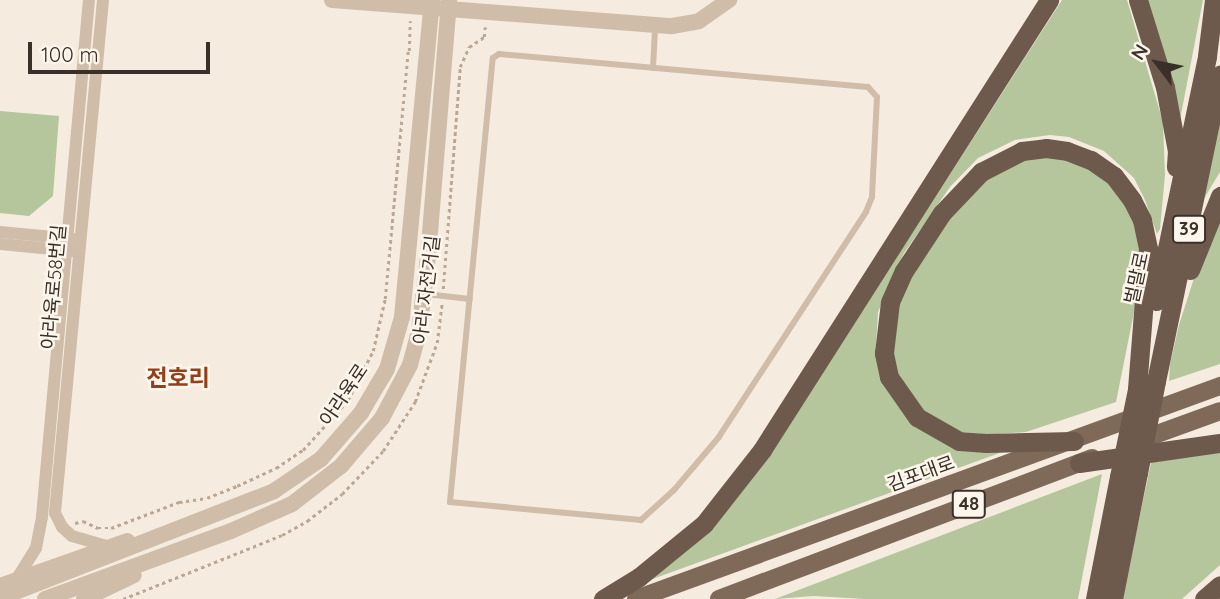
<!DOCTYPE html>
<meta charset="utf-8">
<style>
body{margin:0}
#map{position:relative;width:1220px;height:599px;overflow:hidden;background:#f5ecdf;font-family:Quicksand,"Noto Sans KR",sans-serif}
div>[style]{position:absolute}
.green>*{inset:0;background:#b5c69d}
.path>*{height:2.5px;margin-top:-1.25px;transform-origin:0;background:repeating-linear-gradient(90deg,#bba793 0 3.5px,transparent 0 7px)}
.service>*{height:6px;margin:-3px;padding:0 3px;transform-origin:3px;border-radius:3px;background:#cfbda9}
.minor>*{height:12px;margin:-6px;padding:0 6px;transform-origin:6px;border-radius:6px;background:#cfbda9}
.tertiary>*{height:16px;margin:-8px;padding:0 8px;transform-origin:8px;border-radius:8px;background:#cfbda9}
.primary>*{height:18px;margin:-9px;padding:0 9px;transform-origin:9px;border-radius:9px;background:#7f6959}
.trunk>*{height:19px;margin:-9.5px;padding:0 9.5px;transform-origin:9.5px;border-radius:9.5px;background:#6e5a4c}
.trunk-bridge>*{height:19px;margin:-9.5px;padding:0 9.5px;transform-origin:9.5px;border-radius:9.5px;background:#6e5a4c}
span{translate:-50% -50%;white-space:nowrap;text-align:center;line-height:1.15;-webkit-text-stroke:5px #fcf6ec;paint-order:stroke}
.shield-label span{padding:2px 5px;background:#fcf6ec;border:2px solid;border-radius:5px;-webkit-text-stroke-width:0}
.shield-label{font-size:18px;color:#3b3029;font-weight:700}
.street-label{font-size:19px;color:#3b3029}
.quarter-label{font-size:23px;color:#92401a;font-weight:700}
.north{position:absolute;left:1122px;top:28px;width:70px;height:70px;-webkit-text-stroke:5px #fcf6ec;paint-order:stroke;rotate:302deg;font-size:19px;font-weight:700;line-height:28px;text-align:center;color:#3b3029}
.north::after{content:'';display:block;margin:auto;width:24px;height:32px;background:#3b3029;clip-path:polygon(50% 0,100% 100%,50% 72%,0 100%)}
.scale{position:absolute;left:28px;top:42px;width:182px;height:32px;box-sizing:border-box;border:4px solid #3b3029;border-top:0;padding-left:9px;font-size:21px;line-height:24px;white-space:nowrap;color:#3b3029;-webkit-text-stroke:5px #fcf6ec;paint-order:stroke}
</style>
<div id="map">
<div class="green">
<div style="clip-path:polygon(1062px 0,1127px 0,1163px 122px,1165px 175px,1160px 229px,1157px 234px,1145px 200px,1134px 178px,1104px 151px,1069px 137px,1050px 135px,1015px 140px,978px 158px,950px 187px,904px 253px,878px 312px,876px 347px,916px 424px,1005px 451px,639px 584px,694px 544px,730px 507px,767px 459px)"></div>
<div style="clip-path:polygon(1142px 0,1203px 0,1179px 125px)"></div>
<div style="clip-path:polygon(0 111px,59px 116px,53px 196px,29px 216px,0 213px)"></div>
<div style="clip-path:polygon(1220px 116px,1220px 172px,1202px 202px)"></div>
<div style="clip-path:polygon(1067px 154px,1108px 178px,1136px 222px,1142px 272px,1116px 402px,1026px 432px,969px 436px,922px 413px,896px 375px,889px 329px,919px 255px,996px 164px)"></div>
<div style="clip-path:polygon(1220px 197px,1220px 364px,1169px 381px,1170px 364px,1179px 325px)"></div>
<div style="clip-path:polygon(1220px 447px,1220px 565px,1182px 599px,1122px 599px,1151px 463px,1175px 454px)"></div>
<div style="clip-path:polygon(1102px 474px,1078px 599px,865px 599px,814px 596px,775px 599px)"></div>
</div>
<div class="path">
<div style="left:409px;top:51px;width:30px;rotate:-88deg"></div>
<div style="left:443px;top:289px;width:223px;rotate:-85.6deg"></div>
<div style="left:460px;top:67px;width:22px;rotate:-66deg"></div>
<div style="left:469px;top:47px;width:18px;rotate:-34deg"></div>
<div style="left:484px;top:37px;width:10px;rotate:-84deg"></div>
<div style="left:75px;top:523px;width:8px;rotate:-14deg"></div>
<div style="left:83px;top:521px;width:17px;rotate:25deg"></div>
<div style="left:98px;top:528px;width:13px"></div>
<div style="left:111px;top:528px;width:73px;rotate:-20.9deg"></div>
<div style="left:179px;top:502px;width:28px;rotate:-8deg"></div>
<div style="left:207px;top:498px;width:32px;rotate:-22deg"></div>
<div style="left:237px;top:486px;width:43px;rotate:-24.8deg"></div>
<div style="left:276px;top:468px;width:32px;rotate:-34deg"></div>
<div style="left:303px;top:450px;width:67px;rotate:-48deg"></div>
<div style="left:348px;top:400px;width:55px;rotate:-63deg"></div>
<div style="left:373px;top:351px;width:53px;rotate:-77deg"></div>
<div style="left:385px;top:299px;width:249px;rotate:-84.7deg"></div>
<div style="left:123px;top:599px;width:171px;rotate:-21.9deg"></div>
<div style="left:282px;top:535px;width:29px;rotate:-29deg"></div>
<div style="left:307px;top:521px;width:44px;rotate:-37.6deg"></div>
<div style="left:342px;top:494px;width:59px;rotate:-46.4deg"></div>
<div style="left:383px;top:451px;width:59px;rotate:-56.9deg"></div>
<div style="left:415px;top:402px;width:63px;rotate:-69.6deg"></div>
<div style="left:437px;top:343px;width:40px;rotate:-82.9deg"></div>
</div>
<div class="service">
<div style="left:499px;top:54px;width:370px;rotate:5.1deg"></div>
<div style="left:868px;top:87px;width:13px;rotate:48deg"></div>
<div style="left:877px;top:97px;width:100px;rotate:92.9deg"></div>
<div style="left:872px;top:197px;width:16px;rotate:112deg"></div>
<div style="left:866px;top:212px;width:269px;rotate:123.2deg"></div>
<div style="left:719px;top:437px;width:70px;rotate:130.3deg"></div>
<div style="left:674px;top:490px;width:45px;rotate:137.7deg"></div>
<div style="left:641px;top:520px;width:192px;rotate:-174.6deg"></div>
<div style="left:450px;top:502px;width:446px;rotate:-84.5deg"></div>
<div style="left:493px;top:58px;width:7px;rotate:-34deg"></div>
<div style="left:653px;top:68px;width:35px;rotate:-87deg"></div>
<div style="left:426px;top:294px;width:44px;rotate:6.5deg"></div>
</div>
<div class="minor">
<div style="left:103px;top:0;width:515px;rotate:95.35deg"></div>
<div style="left:55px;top:513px;width:16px;rotate:63deg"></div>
<div style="left:62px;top:527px;width:13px;rotate:42deg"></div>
<div style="left:72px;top:536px;width:36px;rotate:16deg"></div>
<div style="left:0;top:232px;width:75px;rotate:5.3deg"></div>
<div style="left:0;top:244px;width:73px;rotate:5.5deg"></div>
<div style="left:16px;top:580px;width:38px;rotate:-58deg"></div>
<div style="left:36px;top:548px;width:33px;rotate:-79deg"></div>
<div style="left:42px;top:516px;width:518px;rotate:-84.8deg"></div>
</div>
<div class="tertiary">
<div style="left:332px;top:0;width:341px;rotate:4.4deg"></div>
<div style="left:672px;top:26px;width:27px;rotate:-10deg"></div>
<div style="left:699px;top:21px;width:37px;rotate:-35deg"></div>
<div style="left:0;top:586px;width:135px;rotate:-19.5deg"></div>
<div style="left:0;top:598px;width:294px;rotate:-21.3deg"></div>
<div style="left:274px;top:491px;width:57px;rotate:-34.2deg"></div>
<div style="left:321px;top:459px;width:61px;rotate:-49deg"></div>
<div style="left:361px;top:413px;width:51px;rotate:-59.4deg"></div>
<div style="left:387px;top:369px;width:54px;rotate:-73.9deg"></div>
<div style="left:402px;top:317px;width:318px;rotate:-84.6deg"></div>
<div style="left:45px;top:599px;width:198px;rotate:-20.1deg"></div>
<div style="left:231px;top:531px;width:67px;rotate:-23.9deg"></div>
<div style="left:292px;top:504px;width:62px;rotate:-37.8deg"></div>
<div style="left:341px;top:466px;width:63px;rotate:-49.5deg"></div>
<div style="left:382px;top:418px;width:60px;rotate:-62.2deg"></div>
<div style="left:410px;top:365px;width:35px;rotate:-75deg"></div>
<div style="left:419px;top:331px;width:75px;rotate:-83.1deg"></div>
<div style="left:428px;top:257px;width:258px;rotate:-85.3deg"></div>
<div style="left:84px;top:599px;width:55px;rotate:-25.6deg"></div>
</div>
<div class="primary">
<div style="left:1135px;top:442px;width:90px;rotate:-20deg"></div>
<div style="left:636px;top:599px;width:622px;rotate:-20.04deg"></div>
<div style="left:719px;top:599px;width:399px;rotate:-20.7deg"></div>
</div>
<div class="trunk">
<div style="left:1138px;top:0;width:91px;rotate:72.8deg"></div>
<div style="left:1165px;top:87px;width:65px;rotate:79.4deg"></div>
<div style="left:1177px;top:151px;width:16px;rotate:94deg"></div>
<div style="left:1190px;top:270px;width:80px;rotate:-67.9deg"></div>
<div style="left:1156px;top:301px;width:250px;rotate:-78.2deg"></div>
<div style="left:1207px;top:56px;width:56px;rotate:-82.9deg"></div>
<div style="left:1156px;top:381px;width:313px;rotate:-78.2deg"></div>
<div style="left:1074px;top:441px;width:88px;rotate:178.7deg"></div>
<div style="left:986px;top:443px;width:27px;rotate:-176deg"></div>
<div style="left:959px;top:441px;width:48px;rotate:-150.3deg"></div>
<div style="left:917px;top:417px;width:49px;rotate:-125deg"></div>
<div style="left:889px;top:377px;width:25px;rotate:-102deg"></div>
<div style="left:884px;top:353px;width:51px;rotate:-83.3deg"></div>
<div style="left:890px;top:302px;width:34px;rotate:-66deg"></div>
<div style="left:904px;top:271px;width:69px;rotate:-56.8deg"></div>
<div style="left:942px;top:213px;width:57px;rotate:-46.4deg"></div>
<div style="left:981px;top:172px;width:46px;rotate:-27.1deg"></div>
<div style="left:1022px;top:151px;width:24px;rotate:-7deg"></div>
<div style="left:1046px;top:148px;width:21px;rotate:8deg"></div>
<div style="left:1067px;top:151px;width:26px;rotate:21deg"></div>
<div style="left:1091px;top:160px;width:28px;rotate:35deg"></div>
<div style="left:1114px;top:176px;width:30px;rotate:53deg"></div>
<div style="left:1132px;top:200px;width:22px;rotate:63deg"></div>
<div style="left:1142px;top:220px;width:30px;rotate:78deg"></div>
<div style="left:1148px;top:249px;width:140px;rotate:94.5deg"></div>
<div style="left:1079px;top:463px;width:142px;rotate:-8.1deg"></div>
<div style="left:603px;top:599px;width:42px;rotate:-31.4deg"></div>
<div style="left:639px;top:577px;width:84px;rotate:-39.2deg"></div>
<div style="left:704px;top:524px;width:94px;rotate:-51.9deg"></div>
<div style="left:762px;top:450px;width:534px;rotate:-57.47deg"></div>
<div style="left:1095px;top:599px;width:124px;rotate:-78.9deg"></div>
<div style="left:1113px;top:599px;width:128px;rotate:-78.8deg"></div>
<div style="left:1204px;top:599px;width:21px;rotate:-41deg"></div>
</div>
<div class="trunk-bridge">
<div style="left:1138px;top:473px;width:94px;rotate:-78.9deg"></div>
<div style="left:1119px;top:477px;width:90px;rotate:-78.4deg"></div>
</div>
<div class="shield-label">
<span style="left:1189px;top:229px">39</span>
<span style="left:969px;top:504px">48</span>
</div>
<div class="street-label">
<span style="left:1137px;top:278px;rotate:-78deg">벌말로</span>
<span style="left:54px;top:287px;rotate:-85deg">아라육로58번길</span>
<span style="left:427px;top:290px;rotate:-83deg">아라 자전거길</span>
<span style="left:344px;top:395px;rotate:-56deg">아라육로</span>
<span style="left:921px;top:474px;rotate:-20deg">김포대로</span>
</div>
<div class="quarter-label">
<span style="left:178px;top:378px">전호리</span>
</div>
<div class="north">N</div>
<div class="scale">100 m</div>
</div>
